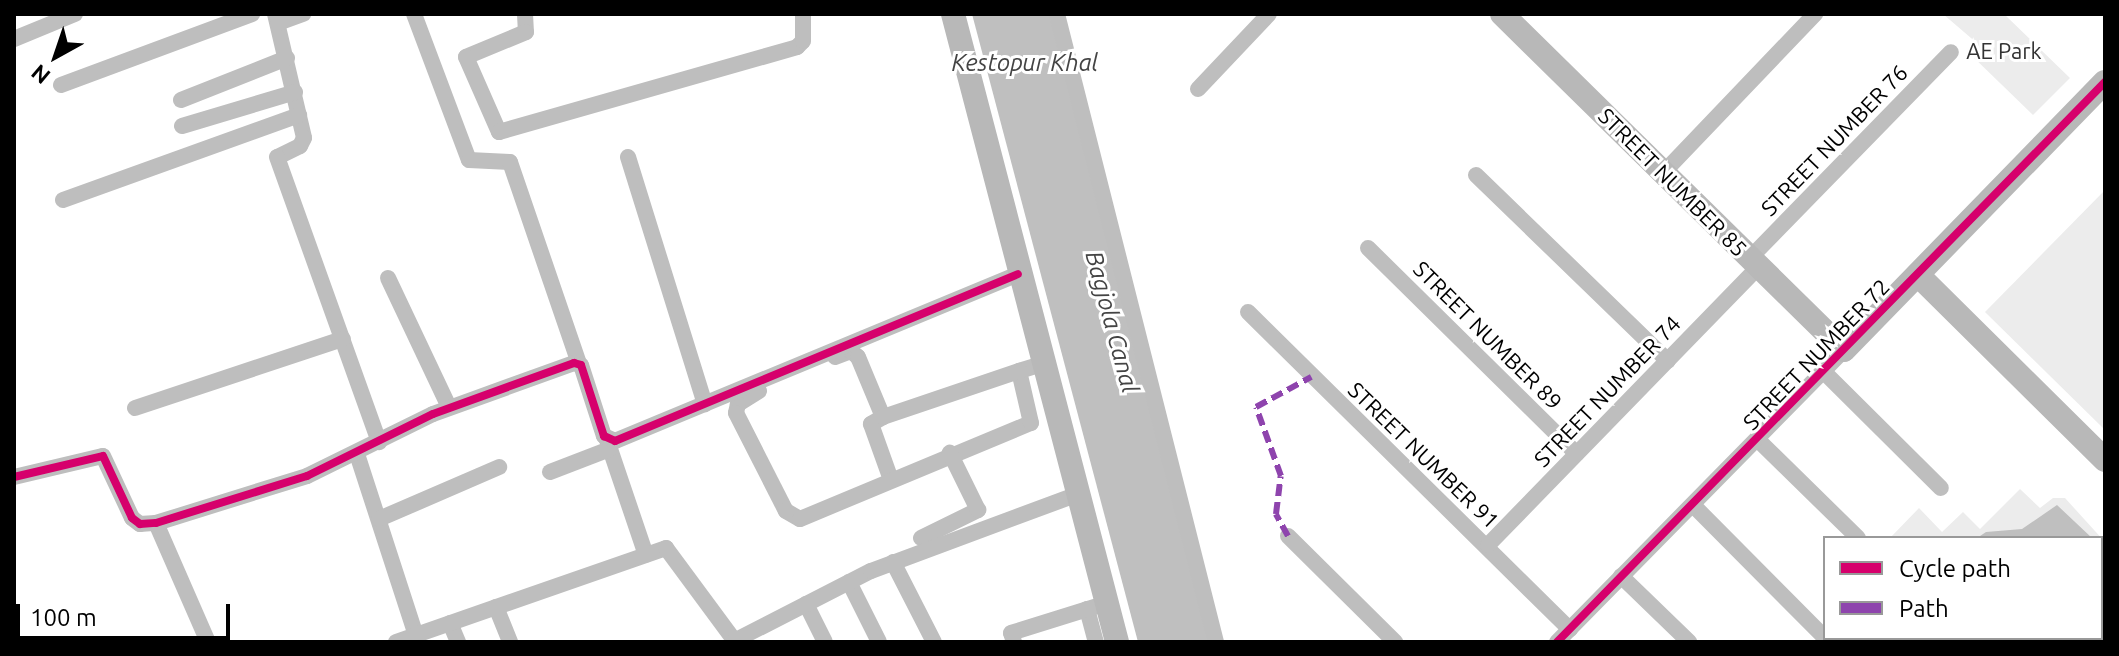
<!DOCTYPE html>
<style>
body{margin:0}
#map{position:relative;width:2119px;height:656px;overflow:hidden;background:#fff;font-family:Ubuntu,sans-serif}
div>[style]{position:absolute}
.green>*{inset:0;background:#ececec}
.water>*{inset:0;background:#bfbfbf}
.street>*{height:16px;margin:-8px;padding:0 8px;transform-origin:8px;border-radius:8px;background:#bebebe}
.secondary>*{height:24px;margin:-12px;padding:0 12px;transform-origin:12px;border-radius:12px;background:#b8b8b8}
.quiet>*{height:6px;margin-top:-3px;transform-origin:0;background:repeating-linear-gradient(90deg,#8e44ad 0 12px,transparent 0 18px)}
.cycleway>*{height:8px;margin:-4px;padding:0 4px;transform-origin:4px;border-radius:4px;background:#d6006c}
span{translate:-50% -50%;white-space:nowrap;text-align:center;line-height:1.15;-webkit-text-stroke:6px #fff;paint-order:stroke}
.park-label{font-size:22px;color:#333}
.street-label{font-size:22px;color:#000}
.water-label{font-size:24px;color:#444;font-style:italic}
.frame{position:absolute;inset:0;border:16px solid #000;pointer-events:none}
.legend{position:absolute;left:1823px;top:536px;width:280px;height:104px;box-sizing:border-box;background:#fff;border:2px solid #999;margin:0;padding:10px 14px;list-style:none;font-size:24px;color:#000}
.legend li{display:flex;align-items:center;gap:16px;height:40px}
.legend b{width:40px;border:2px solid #999}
.north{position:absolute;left:16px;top:16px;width:80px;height:80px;-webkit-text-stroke:6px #fff;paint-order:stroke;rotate:220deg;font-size:22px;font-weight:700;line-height:32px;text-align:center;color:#000}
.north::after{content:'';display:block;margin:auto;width:28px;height:36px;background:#000;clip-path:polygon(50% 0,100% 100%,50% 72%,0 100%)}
.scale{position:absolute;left:16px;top:604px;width:214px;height:36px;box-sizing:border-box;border:4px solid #000;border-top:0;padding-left:10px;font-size:24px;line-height:28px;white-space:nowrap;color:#000;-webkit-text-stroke:6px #fff;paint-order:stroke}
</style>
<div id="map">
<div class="green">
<div style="clip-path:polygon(1943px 14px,2004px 14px,2070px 78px,2033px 115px,1969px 53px,1978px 44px)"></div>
<div style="clip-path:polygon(2105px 190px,2105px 430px,1985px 312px)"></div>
<div style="clip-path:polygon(2020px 489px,2040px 508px,2053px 498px,2065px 498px,2105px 542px,2101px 615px,2101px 538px,1890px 538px,1919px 508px,1942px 532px,1963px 512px,1980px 529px)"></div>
<div style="clip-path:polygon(1858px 638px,2079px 638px,1854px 642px)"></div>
</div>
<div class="water">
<div style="clip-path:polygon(972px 14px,1052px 14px,1215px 642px,1138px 642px)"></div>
<div style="clip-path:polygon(2057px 505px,2092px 538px,1977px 538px,1986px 532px,2022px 529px)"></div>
<div style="clip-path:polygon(1919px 638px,2038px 638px,2041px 642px,1922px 642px)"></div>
</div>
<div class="street">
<div style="left:275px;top:14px;width:127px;rotate:76.8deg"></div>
<div style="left:304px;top:138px;width:9px;rotate:117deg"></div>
<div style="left:300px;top:146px;width:25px;rotate:154deg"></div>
<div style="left:277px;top:157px;width:303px;rotate:70.3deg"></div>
<div style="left:414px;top:14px;width:156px;rotate:69.4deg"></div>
<div style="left:469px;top:160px;width:41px;rotate:2.8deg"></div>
<div style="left:510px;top:162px;width:213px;rotate:71.1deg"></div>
<div style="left:525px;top:14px;width:18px;rotate:87deg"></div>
<div style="left:526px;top:32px;width:65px;rotate:157.4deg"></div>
<div style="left:466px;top:57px;width:82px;rotate:66.3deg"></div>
<div style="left:499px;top:132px;width:310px;rotate:-15.9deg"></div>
<div style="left:797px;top:47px;width:8px;rotate:-45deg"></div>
<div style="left:803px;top:41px;width:27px;rotate:-90deg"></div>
<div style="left:1057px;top:14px;width:648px;rotate:75.79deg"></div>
<div style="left:278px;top:23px;width:27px;rotate:-20deg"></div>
<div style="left:14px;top:39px;width:66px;rotate:-22.3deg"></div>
<div style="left:61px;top:85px;width:204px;rotate:-20.4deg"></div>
<div style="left:1198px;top:89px;width:103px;rotate:-46.6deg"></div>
<div style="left:181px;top:100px;width:114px;rotate:-21.6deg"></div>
<div style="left:182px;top:126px;width:118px;rotate:-16.7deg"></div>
<div style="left:628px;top:157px;width:259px;rotate:72.7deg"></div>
<div style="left:1664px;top:172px;width:219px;rotate:-46.3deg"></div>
<div style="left:1476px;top:175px;width:267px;rotate:44.1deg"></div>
<div style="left:63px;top:200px;width:251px;rotate:-19.8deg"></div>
<div style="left:1368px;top:248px;width:293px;rotate:44.6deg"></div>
<div style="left:1749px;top:259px;width:289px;rotate:-45.7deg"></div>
<div style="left:388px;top:278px;width:143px;rotate:64.7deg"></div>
<div style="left:1248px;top:312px;width:452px;rotate:44.6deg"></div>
<div style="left:835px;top:357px;width:17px;rotate:-21deg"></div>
<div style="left:851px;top:351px;width:9px;rotate:41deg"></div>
<div style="left:858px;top:357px;width:65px;rotate:67.4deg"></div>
<div style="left:883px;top:417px;width:14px;rotate:150deg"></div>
<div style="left:871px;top:424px;width:59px;rotate:70.3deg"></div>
<div style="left:1823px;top:371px;width:166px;rotate:44.8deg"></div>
<div style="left:759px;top:391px;width:25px;rotate:148deg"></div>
<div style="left:738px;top:404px;width:9px;rotate:103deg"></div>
<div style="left:736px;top:413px;width:110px;rotate:63deg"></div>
<div style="left:786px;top:511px;width:16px;rotate:30deg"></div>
<div style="left:800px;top:519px;width:250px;rotate:-22.6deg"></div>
<div style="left:1031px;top:423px;width:53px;rotate:-103deg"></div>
<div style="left:1019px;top:371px;width:24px;rotate:-17deg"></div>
<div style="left:135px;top:408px;width:219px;rotate:-18.4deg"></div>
<div style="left:883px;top:417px;width:144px;rotate:-18.7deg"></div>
<div style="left:1757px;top:439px;width:141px;rotate:44.4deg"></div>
<div style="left:607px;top:440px;width:121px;rotate:71.3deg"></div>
<div style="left:357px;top:454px;width:191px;rotate:72deg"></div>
<div style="left:550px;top:472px;width:64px;rotate:-21deg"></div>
<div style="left:14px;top:477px;width:91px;rotate:-13.3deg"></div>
<div style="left:103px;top:456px;width:68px;rotate:64.9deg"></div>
<div style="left:132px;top:518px;width:10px;rotate:37deg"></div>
<div style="left:140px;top:524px;width:16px;rotate:-4deg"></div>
<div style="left:156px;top:523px;width:158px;rotate:-17.3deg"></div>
<div style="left:307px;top:476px;width:140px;rotate:-26.2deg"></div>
<div style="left:433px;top:414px;width:150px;rotate:-19.9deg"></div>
<div style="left:574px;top:363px;width:7px;rotate:16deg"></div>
<div style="left:581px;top:365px;width:75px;rotate:72.1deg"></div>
<div style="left:604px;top:436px;width:12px;rotate:24deg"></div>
<div style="left:615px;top:441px;width:436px;rotate:-22.5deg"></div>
<div style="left:1693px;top:505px;width:193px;rotate:45.2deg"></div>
<div style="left:379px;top:519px;width:131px;rotate:-23.4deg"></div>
<div style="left:156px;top:523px;width:130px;rotate:66.4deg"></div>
<div style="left:1288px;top:536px;width:151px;rotate:44.7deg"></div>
<div style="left:921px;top:538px;width:64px;rotate:-26.2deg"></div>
<div style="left:978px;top:510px;width:64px;rotate:-116.2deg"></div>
<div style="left:1488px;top:545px;width:388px;rotate:-45.8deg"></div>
<div style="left:893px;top:562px;width:90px;rotate:62.9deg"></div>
<div style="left:1621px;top:576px;width:95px;rotate:44.1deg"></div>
<div style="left:849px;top:582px;width:67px;rotate:63.4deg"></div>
<div style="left:806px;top:604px;width:42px;rotate:63.4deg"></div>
<div style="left:496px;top:607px;width:38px;rotate:68deg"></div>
<div style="left:1087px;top:609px;width:34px;rotate:75deg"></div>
<div style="left:450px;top:623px;width:21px;rotate:67deg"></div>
<div style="left:2101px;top:636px;width:6px;rotate:45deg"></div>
<div style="left:396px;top:642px;width:286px;rotate:-19.2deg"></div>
<div style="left:666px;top:548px;width:114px;rotate:53.5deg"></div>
<div style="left:732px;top:642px;width:156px;rotate:-27.1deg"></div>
<div style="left:871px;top:571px;width:221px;rotate:-20.4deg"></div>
<div style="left:1014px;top:642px;width:9px;rotate:-108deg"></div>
<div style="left:1011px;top:633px;width:101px;rotate:-17.4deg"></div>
<div style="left:1557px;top:642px;width:409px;rotate:-45.5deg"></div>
</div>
<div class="secondary">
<div style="left:953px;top:14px;width:649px;rotate:75.36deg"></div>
<div style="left:1502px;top:14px;width:479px;rotate:44.5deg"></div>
<div style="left:1844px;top:350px;width:374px;rotate:-45.8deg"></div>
<div style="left:1918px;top:275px;width:263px;rotate:44.7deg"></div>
</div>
<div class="quiet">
<div style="left:1288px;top:536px;width:25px;rotate:-119deg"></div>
<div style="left:1276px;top:514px;width:38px;rotate:-83deg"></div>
<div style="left:1281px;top:476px;width:73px;rotate:-109.9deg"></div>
<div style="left:1256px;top:407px;width:63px;rotate:-28.6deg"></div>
</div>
<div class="cycleway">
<div style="left:14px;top:477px;width:91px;rotate:-13.3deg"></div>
<div style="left:103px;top:456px;width:68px;rotate:64.9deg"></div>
<div style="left:132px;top:518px;width:10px;rotate:37deg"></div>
<div style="left:140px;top:524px;width:16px;rotate:-4deg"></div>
<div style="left:156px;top:523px;width:158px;rotate:-17.3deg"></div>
<div style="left:307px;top:476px;width:140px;rotate:-26.2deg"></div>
<div style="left:433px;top:414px;width:150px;rotate:-19.9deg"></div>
<div style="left:574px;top:363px;width:7px;rotate:16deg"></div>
<div style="left:581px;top:365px;width:75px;rotate:72.1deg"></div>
<div style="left:604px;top:436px;width:12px;rotate:24deg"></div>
<div style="left:615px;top:441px;width:436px;rotate:-22.5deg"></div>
<div style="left:1557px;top:642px;width:784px;rotate:-45.62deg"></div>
</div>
<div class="park-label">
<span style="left:2004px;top:51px">AE Park</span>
</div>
<div class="street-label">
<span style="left:1834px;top:140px;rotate:-46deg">STREET NUMBER 76</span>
<span style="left:1673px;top:182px;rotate:45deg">STREET NUMBER 85</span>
<span style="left:1488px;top:335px;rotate:45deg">STREET NUMBER 89</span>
<span style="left:1816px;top:354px;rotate:-46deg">STREET NUMBER 72</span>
<span style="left:1607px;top:391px;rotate:-46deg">STREET NUMBER 74</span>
<span style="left:1424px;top:455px;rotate:44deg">STREET NUMBER 91</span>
</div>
<div class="water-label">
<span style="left:1025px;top:63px">Kestopur Khal</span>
<span style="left:1112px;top:322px;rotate:75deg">Bagjola Canal</span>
</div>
<div class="frame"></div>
<ul class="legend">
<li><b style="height:10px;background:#d6006c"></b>Cycle path</li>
<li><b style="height:10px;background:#8e44ad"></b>Path</li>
</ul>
<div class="north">N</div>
<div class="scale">100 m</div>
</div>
